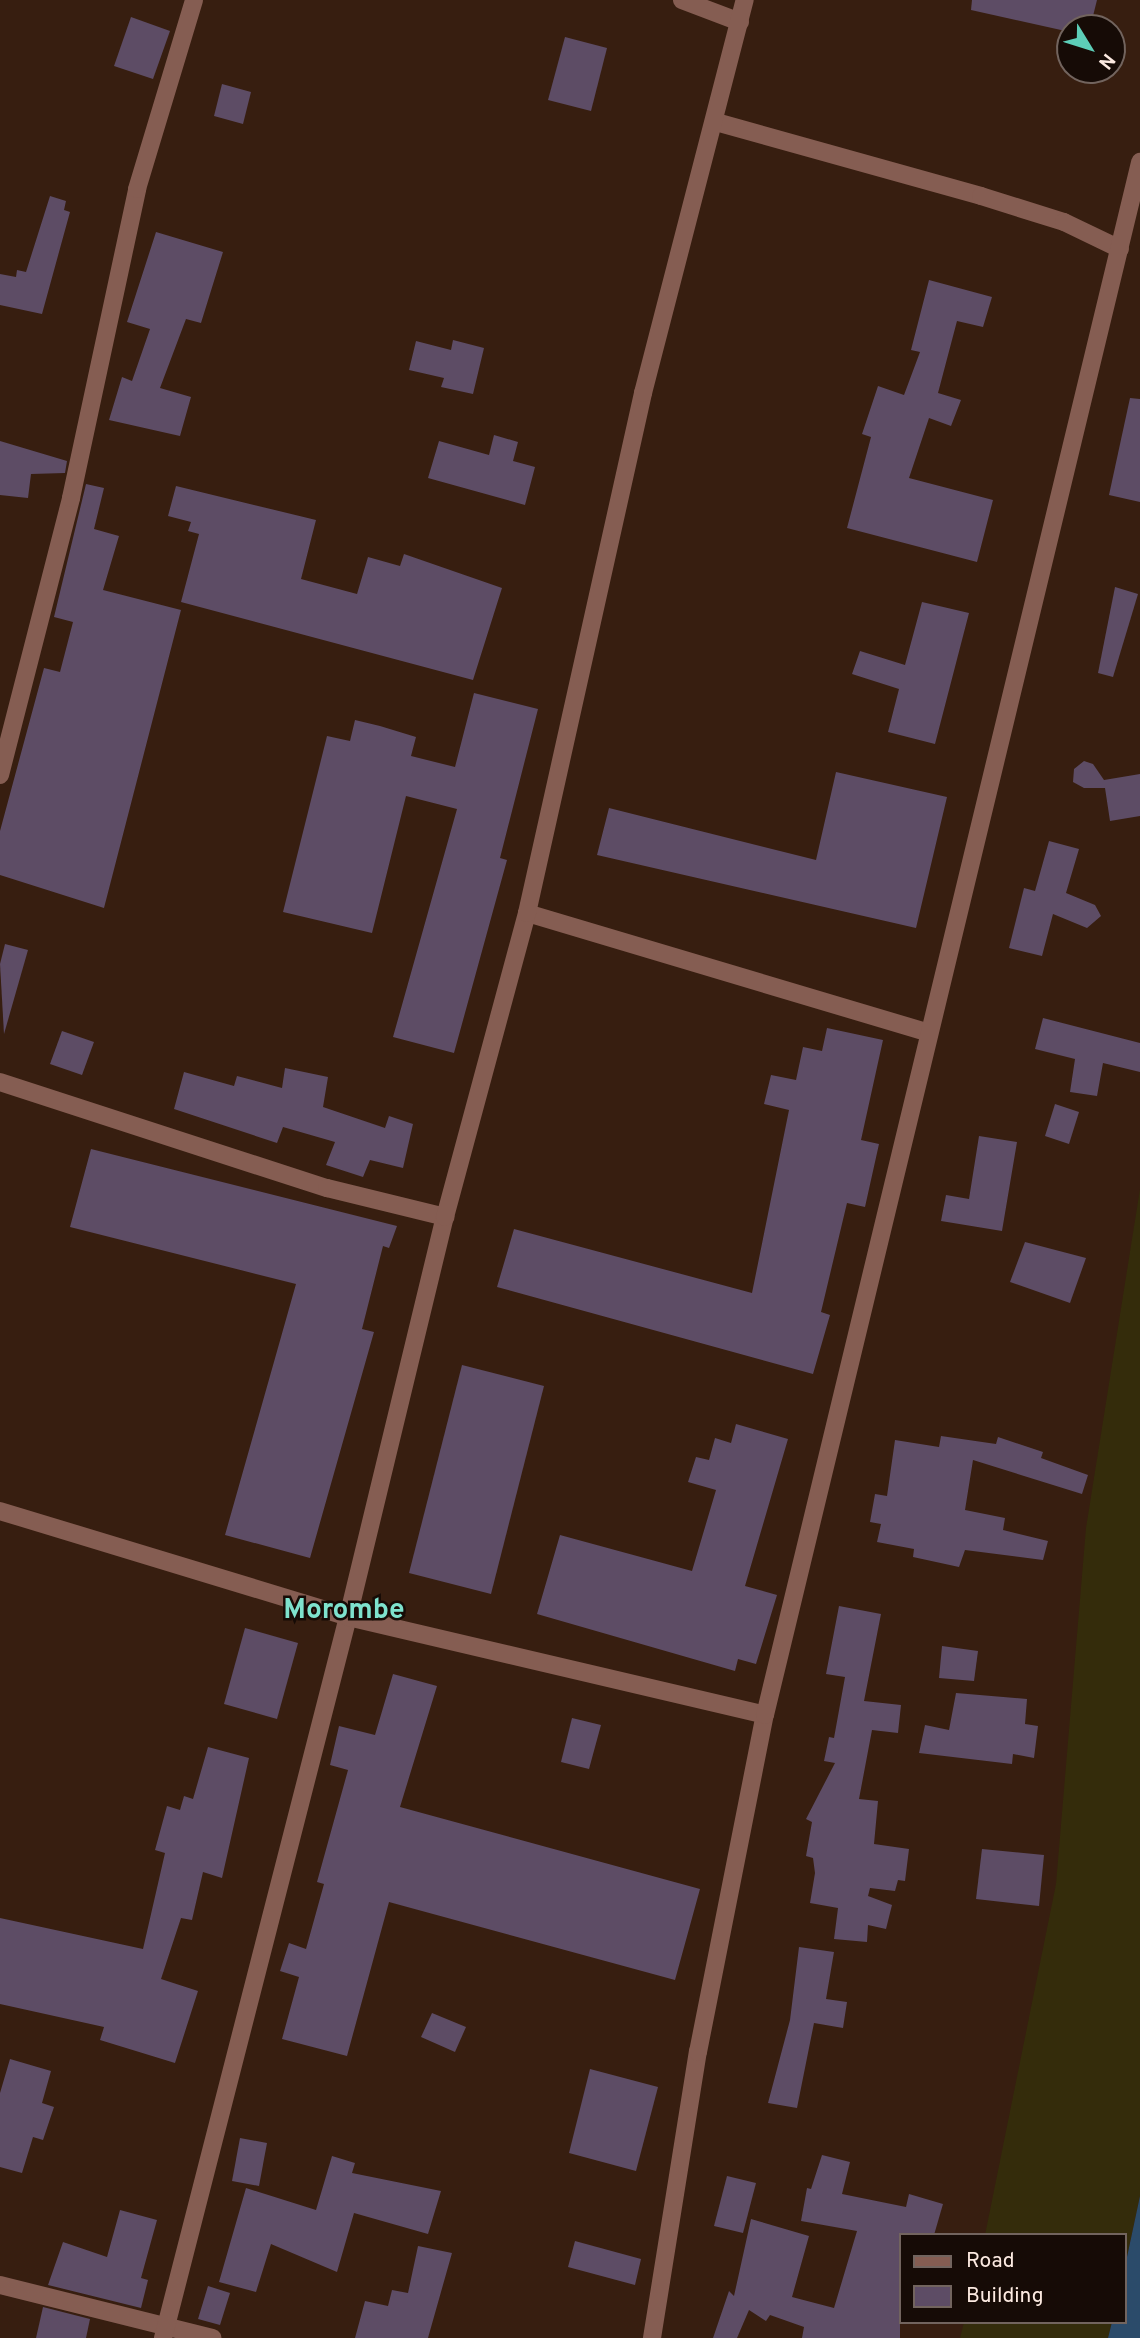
<!DOCTYPE html>
<style>
body{margin:0}
#map{position:relative;width:1140px;height:2338px;overflow:hidden;background:#371e10;font-family:Overpass,sans-serif}
div>[style]{position:absolute}
.sand>*{inset:0;background:#342c0b}
.water>*{inset:0;background:#2b4b6a}
.building>*{inset:0;background:#5d4c65}
.minor>*{height:18px;margin:-9px;padding:0 9px;transform-origin:9px;border-radius:9px;background:#855d52}
.tertiary>*{height:18px;margin:-9px;padding:0 9px;transform-origin:9px;border-radius:9px;background:#855d52}
span{translate:-50% -50%;white-space:nowrap;text-align:center;line-height:1.15;-webkit-text-stroke:5px #160b06;paint-order:stroke}
.district-label{font-size:28px;color:#7ee2cd;font-weight:700}
.legend{position:absolute;left:899px;top:2233px;width:228px;height:91px;box-sizing:border-box;background:#160b06;border:2px solid #72645e;margin:0;padding:9px 12px;list-style:none;font-size:21px;color:#fceae1}
.legend li{display:flex;align-items:center;gap:14px;height:35px}
.legend b{width:35px;border:2px solid #72645e}
.north{position:absolute;left:1056px;top:14px;width:70px;height:70px;box-sizing:border-box;background:#160b06;border:2px solid #72645e;border-radius:50%;rotate:128deg;font-size:19px;font-weight:700;line-height:28px;text-align:center;color:#fceae1}
.north::after{content:'';display:block;margin:auto;width:24px;height:32px;background:#5dceb8;clip-path:polygon(50% 0,100% 100%,50% 72%,0 100%)}
</style>
<div id="map">
<div class="sand">
<div style="clip-path:polygon(1140px 1189px,1140px 2196px,1124px 2271px,1124px 2235px,985px 2235px,1056px 1884px,1086px 1528px)"></div>
<div style="clip-path:polygon(964px 2322px,1112px 2322px,1108px 2338px,960px 2338px)"></div>
</div>
<div class="water">
<div style="clip-path:polygon(1140px 2196px,1140px 2338px,1108px 2338px,1112px 2322px,1124px 2322px,1124px 2271px)"></div>
</div>
<div class="building">
<div style="clip-path:polygon(972px 0,1097px 0,1090px 28px,1070px 32px,971px 10px)"></div>
<div style="clip-path:polygon(131px 17px,170px 31px,153px 79px,114px 66px)"></div>
<div style="clip-path:polygon(565px 37px,607px 48px,591px 111px,548px 100px)"></div>
<div style="clip-path:polygon(222px 84px,251px 92px,243px 124px,214px 116px)"></div>
<div style="clip-path:polygon(50px 196px,66px 201px,64px 210px,70px 212px,42px 314px,0 305px,0 274px,16px 277px,17px 270px,26px 272px)"></div>
<div style="clip-path:polygon(156px 232px,223px 252px,201px 323px,186px 319px,160px 388px,191px 397px,180px 436px,109px 420px,122px 377px,132px 381px,150px 329px,127px 322px)"></div>
<div style="clip-path:polygon(929px 280px,992px 297px,983px 327px,957px 321px,938px 393px,961px 400px,951px 426px,929px 418px,909px 478px,993px 500px,977px 562px,847px 528px,871px 437px,862px 434px,878px 386px,904px 395px,920px 352px,911px 350px)"></div>
<div style="clip-path:polygon(453px 340px,484px 348px,473px 394px,441px 387px,444px 378px,409px 370px,416px 341px,451px 350px)"></div>
<div style="clip-path:polygon(1130px 398px,1140px 399px,1140px 502px,1109px 495px)"></div>
<div style="clip-path:polygon(494px 435px,518px 442px,513px 461px,535px 467px,525px 505px,428px 478px,439px 441px,489px 455px)"></div>
<div style="clip-path:polygon(0 441px,67px 461px,65px 473px,31px 474px,28px 498px,0 495px)"></div>
<div style="clip-path:polygon(86px 484px,104px 488px,94px 529px,119px 536px,103px 590px,181px 610px,104px 908px,0 875px,0 831px,44px 668px,60px 672px,73px 622px,54px 617px)"></div>
<div style="clip-path:polygon(176px 486px,316px 520px,301px 579px,357px 594px,368px 557px,400px 566px,404px 554px,502px 588px,473px 680px,181px 602px,199px 534px,188px 531px,191px 522px,168px 516px)"></div>
<div style="clip-path:polygon(1115px 587px,1138px 594px,1113px 677px,1098px 673px)"></div>
<div style="clip-path:polygon(922px 602px,969px 613px,935px 744px,888px 732px,899px 689px,852px 674px,860px 651px,905px 665px)"></div>
<div style="clip-path:polygon(474px 693px,538px 709px,500px 858px,507px 860px,454px 1053px,393px 1037px,457px 809px,406px 796px,372px 933px,283px 912px,327px 736px,350px 741px,355px 720px,380px 726px,416px 737px,411px 756px,455px 767px)"></div>
<div style="clip-path:polygon(1084px 761px,1093px 764px,1104px 780px,1140px 774px,1140px 816px,1110px 821px,1105px 788px,1084px 788px,1073px 782px,1074px 769px)"></div>
<div style="clip-path:polygon(836px 772px,947px 797px,916px 928px,597px 855px,609px 808px,816px 860px)"></div>
<div style="clip-path:polygon(1049px 841px,1079px 849px,1066px 893px,1095px 905px,1101px 916px,1087px 928px,1053px 914px,1042px 956px,1009px 948px,1024px 888px,1035px 891px)"></div>
<div style="clip-path:polygon(5px 944px,28px 950px,4px 1034px,0 964px)"></div>
<div style="clip-path:polygon(1043px 1018px,1140px 1043px,1140px 1072px,1103px 1063px,1097px 1096px,1070px 1092px,1075px 1059px,1035px 1049px)"></div>
<div style="clip-path:polygon(827px 1028px,883px 1040px,861px 1140px,879px 1144px,865px 1207px,847px 1203px,821px 1312px,830px 1315px,813px 1374px,497px 1287px,514px 1229px,752px 1293px,789px 1110px,764px 1104px,771px 1075px,796px 1080px,803px 1047px,822px 1051px)"></div>
<div style="clip-path:polygon(62px 1031px,94px 1042px,82px 1075px,50px 1064px)"></div>
<div style="clip-path:polygon(285px 1068px,328px 1077px,323px 1107px,385px 1128px,389px 1116px,413px 1124px,403px 1168px,370px 1160px,363px 1177px,326px 1165px,335px 1142px,283px 1127px,277px 1143px,174px 1109px,184px 1072px,234px 1086px,237px 1076px,282px 1088px)"></div>
<div style="clip-path:polygon(1055px 1104px,1079px 1112px,1069px 1144px,1045px 1136px)"></div>
<div style="clip-path:polygon(979px 1136px,1017px 1142px,1002px 1231px,941px 1221px,946px 1195px,969px 1199px)"></div>
<div style="clip-path:polygon(91px 1149px,397px 1226px,389px 1248px,383px 1246px,362px 1329px,374px 1332px,310px 1558px,225px 1535px,296px 1284px,70px 1227px)"></div>
<div style="clip-path:polygon(1025px 1242px,1086px 1258px,1070px 1303px,1010px 1282px)"></div>
<div style="clip-path:polygon(462px 1365px,544px 1386px,491px 1594px,409px 1573px)"></div>
<div style="clip-path:polygon(736px 1424px,788px 1439px,745px 1586px,777px 1595px,756px 1664px,738px 1659px,735px 1671px,537px 1614px,560px 1535px,692px 1571px,716px 1490px,688px 1482px,696px 1457px,709px 1460px,715px 1438px,731px 1443px)"></div>
<div style="clip-path:polygon(941px 1436px,996px 1444px,998px 1437px,1043px 1452px,1041px 1458px,1088px 1475px,1082px 1494px,973px 1460px,965px 1510px,1005px 1518px,1003px 1530px,1048px 1541px,1043px 1560px,965px 1550px,959px 1567px,913px 1557px,914px 1549px,877px 1542px,881px 1524px,870px 1522px,875px 1494px,887px 1496px,895px 1440px,939px 1447px)"></div>
<div style="clip-path:polygon(839px 1606px,881px 1614px,864px 1701px,901px 1705px,898px 1733px,872px 1730px,859px 1799px,878px 1801px,874px 1844px,909px 1849px,905px 1881px,898px 1880px,895px 1891px,870px 1888px,868px 1896px,892px 1905px,886px 1929px,868px 1925px,867px 1942px,834px 1939px,838px 1908px,810px 1903px,815px 1873px,813px 1858px,806px 1856px,812px 1822px,806px 1819px,835px 1763px,824px 1761px,829px 1737px,834px 1738px,845px 1677px,826px 1674px)"></div>
<div style="clip-path:polygon(245px 1628px,298px 1643px,277px 1719px,224px 1704px)"></div>
<div style="clip-path:polygon(942px 1646px,978px 1651px,974px 1681px,939px 1678px)"></div>
<div style="clip-path:polygon(393px 1674px,437px 1686px,400px 1807px,700px 1889px,675px 1980px,389px 1902px,347px 2056px,282px 2039px,299px 1977px,280px 1971px,289px 1943px,306px 1949px,324px 1884px,317px 1882px,348px 1770px,330px 1765px,339px 1726px,375px 1735px)"></div>
<div style="clip-path:polygon(956px 1693px,1027px 1699px,1025px 1724px,1038px 1726px,1034px 1758px,1013px 1754px,1012px 1764px,919px 1753px,925px 1725px,949px 1730px)"></div>
<div style="clip-path:polygon(572px 1718px,601px 1725px,589px 1769px,561px 1762px)"></div>
<div style="clip-path:polygon(208px 1747px,249px 1758px,222px 1878px,203px 1872px,192px 1920px,181px 1918px,161px 1979px,198px 1991px,175px 2063px,100px 2040px,104px 2027px,0 2004px,0 1918px,143px 1949px,165px 1853px,155px 1850px,167px 1806px,180px 1810px,184px 1796px,193px 1799px)"></div>
<div style="clip-path:polygon(982px 1849px,1044px 1855px,1039px 1906px,976px 1899px)"></div>
<div style="clip-path:polygon(799px 1947px,834px 1952px,826px 1999px,847px 2002px,843px 2028px,814px 2023px,797px 2108px,768px 2103px,790px 2020px)"></div>
<div style="clip-path:polygon(432px 2013px,466px 2027px,455px 2052px,421px 2037px)"></div>
<div style="clip-path:polygon(10px 2059px,51px 2071px,42px 2103px,54px 2107px,43px 2140px,33px 2137px,22px 2173px,0 2167px,0 2093px)"></div>
<div style="clip-path:polygon(590px 2069px,658px 2087px,636px 2171px,569px 2153px)"></div>
<div style="clip-path:polygon(240px 2138px,267px 2143px,259px 2186px,232px 2181px)"></div>
<div style="clip-path:polygon(822px 2155px,850px 2162px,842px 2194px,906px 2207px,909px 2194px,943px 2204px,934px 2235px,900px 2235px,900px 2338px,802px 2338px,804px 2327px,770px 2315px,766px 2321px,749px 2310px,737px 2338px,713px 2338px,729px 2291px,734px 2296px,751px 2219px,809px 2236px,792px 2297px,834px 2308px,857px 2231px,801px 2221px,807px 2188px,811px 2189px)"></div>
<div style="clip-path:polygon(332px 2156px,355px 2163px,352px 2173px,441px 2191px,428px 2234px,354px 2213px,337px 2272px,271px 2244px,256px 2292px,219px 2282px,246px 2188px,316px 2210px)"></div>
<div style="clip-path:polygon(727px 2176px,756px 2183px,743px 2233px,714px 2226px)"></div>
<div style="clip-path:polygon(120px 2210px,157px 2220px,141px 2278px,148px 2280px,141px 2308px,48px 2285px,63px 2242px,107px 2257px)"></div>
<div style="clip-path:polygon(575px 2241px,641px 2259px,635px 2285px,568px 2267px)"></div>
<div style="clip-path:polygon(418px 2246px,452px 2253px,428px 2338px,355px 2338px,365px 2301px,388px 2306px,392px 2290px,408px 2293px)"></div>
<div style="clip-path:polygon(208px 2286px,230px 2293px,220px 2325px,198px 2319px)"></div>
<div style="clip-path:polygon(43px 2307px,90px 2319px,86px 2338px,36px 2338px)"></div>
</div>
<div class="minor">
<div style="left:682px;top:0;width:62px;rotate:20.8deg"></div>
<div style="left:716px;top:122px;width:275px;rotate:15.6deg"></div>
<div style="left:981px;top:196px;width:87px;rotate:17.4deg"></div>
<div style="left:1064px;top:222px;width:62px;rotate:25.7deg"></div>
<div style="left:0;top:775px;width:286px;rotate:-75.6deg"></div>
<div style="left:71px;top:498px;width:316px;rotate:-77.9deg"></div>
<div style="left:137px;top:189px;width:197px;rotate:-73.2deg"></div>
<div style="left:527px;top:913px;width:417px;rotate:16.6deg"></div>
<div style="left:0;top:1082px;width:344px;rotate:18deg"></div>
<div style="left:327px;top:1188px;width:122px;rotate:13.8deg"></div>
<div style="left:0;top:1511px;width:364px;rotate:16.9deg"></div>
<div style="left:348px;top:1617px;width:412px;rotate:-76.4deg"></div>
<div style="left:445px;top:1217px;width:315px;rotate:-74.9deg"></div>
<div style="left:527px;top:913px;width:533px;rotate:-77.42deg"></div>
<div style="left:643px;top:393px;width:406px;rotate:-75.5deg"></div>
<div style="left:0;top:2285px;width:219px;rotate:14deg"></div>
<div style="left:652px;top:2338px;width:290px;rotate:-80.9deg"></div>
<div style="left:698px;top:2052px;width:344px;rotate:-78.8deg"></div>
</div>
<div class="tertiary">
<div style="left:163px;top:2338px;width:744px;rotate:-75.61deg"></div>
<div style="left:348px;top:1617px;width:428px;rotate:13.2deg"></div>
<div style="left:765px;top:1715px;width:1598px;rotate:-76.42deg"></div>
</div>
<div class="district-label">
<span style="left:344px;top:1611px">Morombe</span>
</div>
<ul class="legend">
<li><b style="height:9px;background:#855d52"></b>Road</li>
<li><b style="height:19px;background:#5d4c65"></b>Building</li>
</ul>
<div class="north">N</div>
</div>
